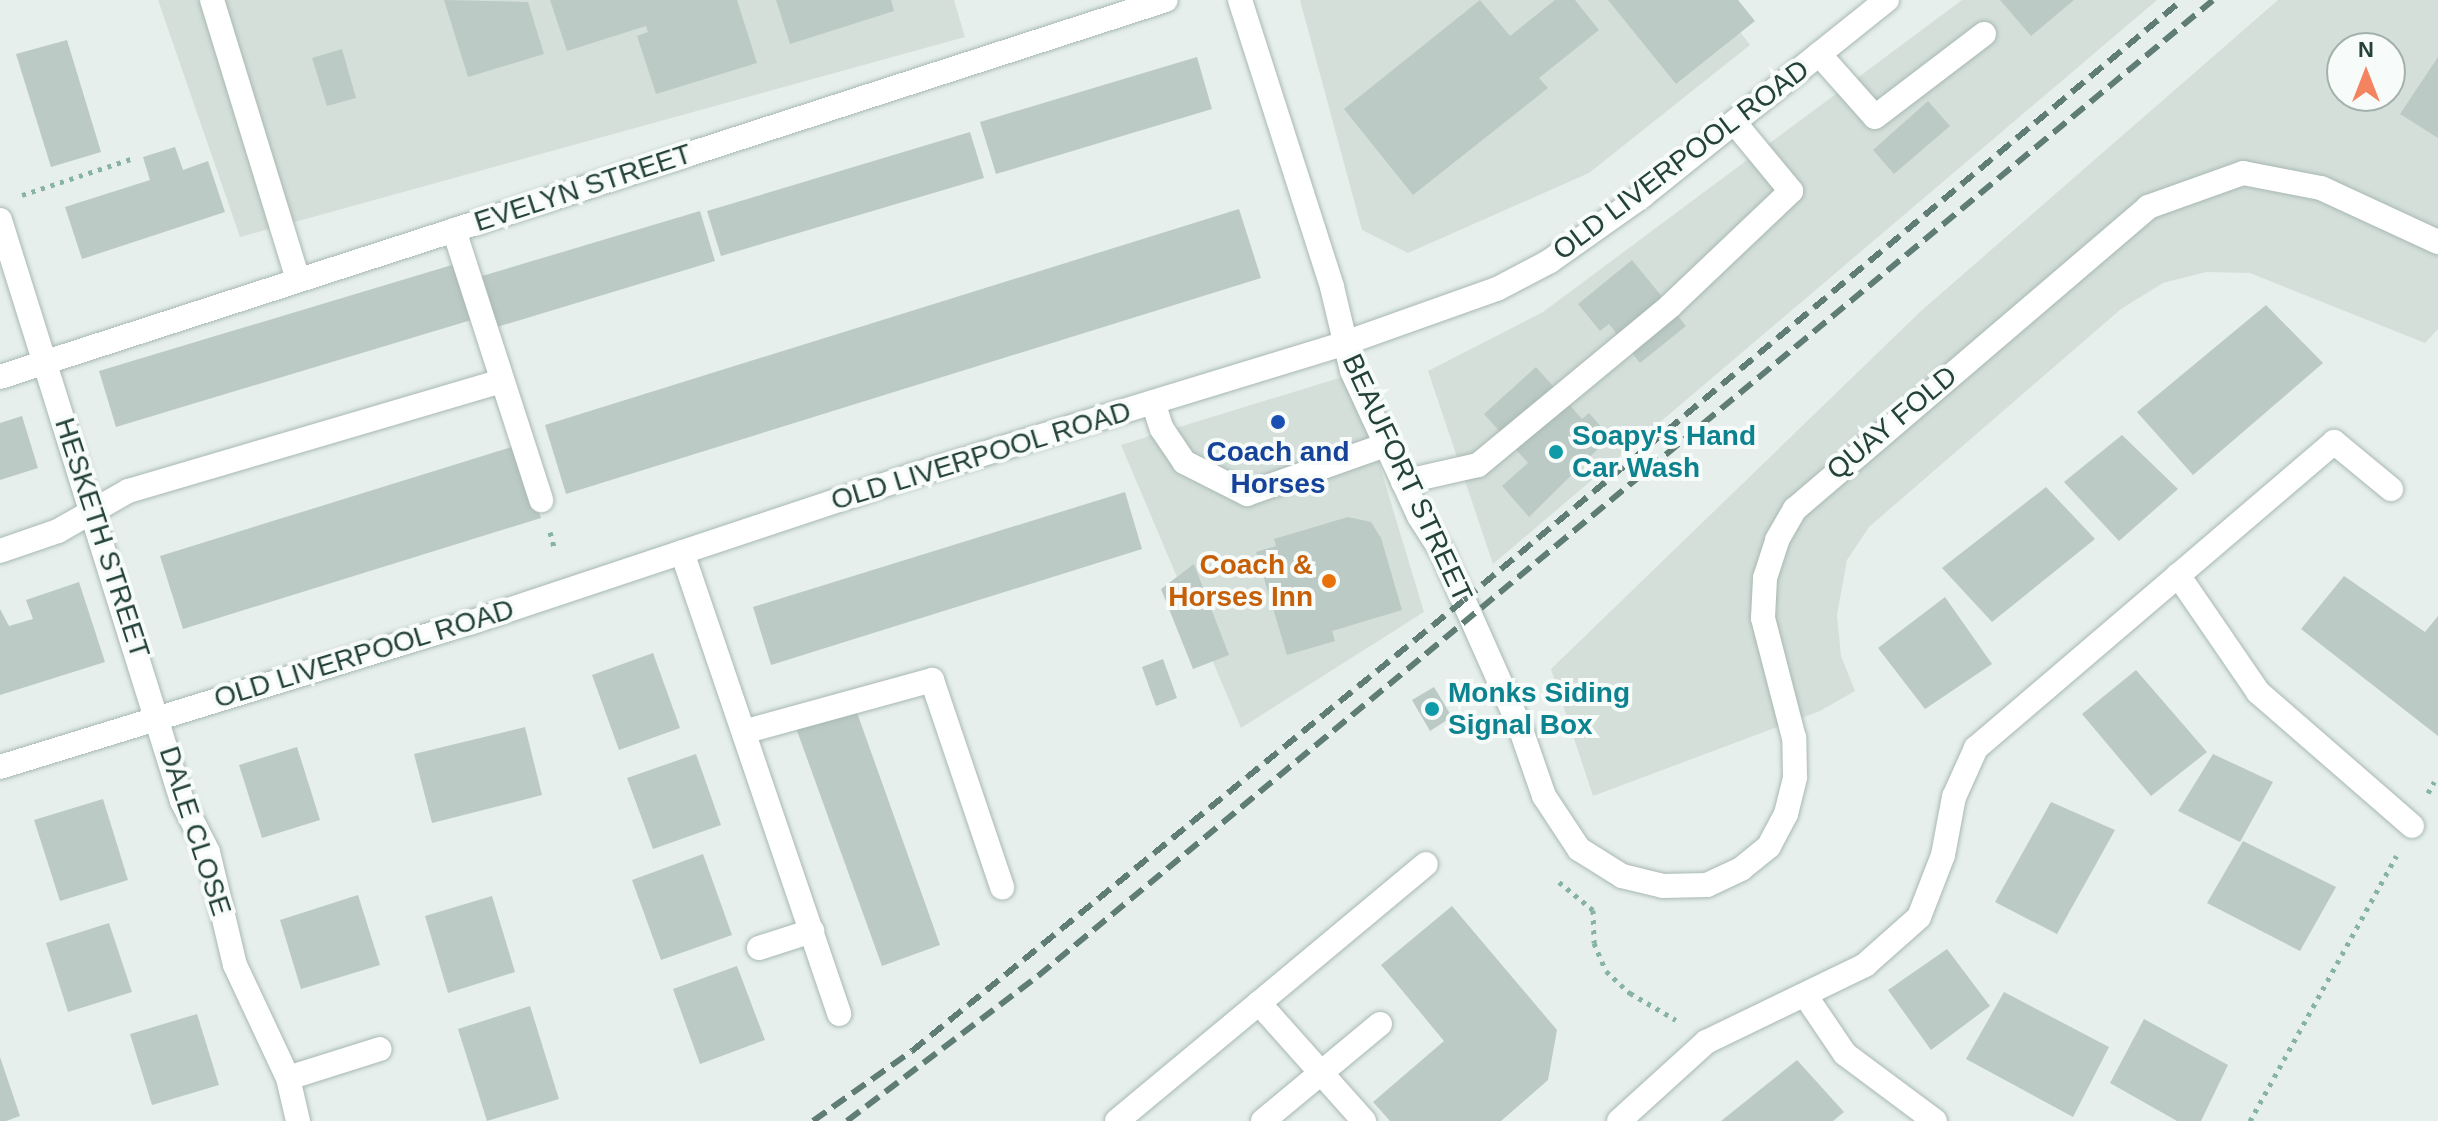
<!DOCTYPE html>
<style>
body{margin:0}
#map{position:relative;width:2438px;height:1121px;overflow:hidden;background:#e6efeb;font-family:Arial,sans-serif}
div>[style]{position:absolute}
.built>*{inset:0;background:#d4dfda}
.building>*{inset:0;background:#bbcac4}
.path>*{height:5px;margin-top:-2.5px;transform-origin:0;background:repeating-linear-gradient(90deg,#86b3a5 0 4px,transparent 0 10px)}
.roads{filter:drop-shadow(0 0 2px #a8b8b2) drop-shadow(0 0 2px #a8b8b2)}
.minor>*{height:24px;margin:-12px;padding:0 12px;transform-origin:12px;border-radius:12px;background:#fff}
.rail>*{height:6px;margin-top:-3px;transform-origin:0;background:repeating-linear-gradient(90deg,#5f7d75 0 16px,transparent 0 24px)}
.dots>*{width:22px;height:22px;translate:-50% -50%;box-sizing:border-box;border:4px solid #f7fbf9;border-radius:50%}
span{translate:-50% -50%;white-space:nowrap;text-align:center;line-height:1.15;-webkit-text-stroke:8px #f7fbf9;paint-order:stroke}
.street-label{font-size:28px;color:#24423a}
.culture-label{font-size:28px;color:#0d838f;font-weight:700}
.left{translate:0 -50%;text-align:left}
.transit-label{font-size:28px;color:#164399;font-weight:700}
.food-label{font-size:28px;color:#c56008;font-weight:700}
.right{translate:-100% -50%;text-align:right}
.north{position:absolute;left:2326px;top:32px;width:80px;height:80px;box-sizing:border-box;background:#f7fbf9;border:2px solid #a3b1ad;border-radius:50%;rotate:0deg;font-size:22px;font-weight:700;line-height:32px;text-align:center;color:#24423a}
.north::after{content:'';display:block;margin:auto;width:28px;height:36px;background:#f4845f;clip-path:polygon(50% 0,100% 100%,50% 72%,0 100%)}
</style>
<div id="map">
<div class="built">
<div style="clip-path:polygon(158px 0,954px 0,965px 37px,240px 237px)"></div>
<div style="clip-path:polygon(1300px 0,1716px 0,1750px 45px,1589px 173px,1408px 253px,1362px 230px)"></div>
<div style="clip-path:polygon(1962px 0,2157px 0,1493px 564px,1428px 371px,1543px 312px)"></div>
<div style="clip-path:polygon(evenodd,2278px 0,2438px 0,2438px 329px,2425px 343px,2250px 273px,2206px 272px,2163px 283px,2121px 309px,1869px 527px,1847px 560px,1837px 615px,1841px 656px,1855px 691px,1820px 711px,1593px 796px,1551px 669px,1921px 311px,2278px 0,2342px 48px,2390px 48px,2390px 96px,2342px 96px,2342px 48px)"></div>
<div style="clip-path:polygon(1352px 374px,1424px 612px,1241px 728px,1121px 445px)"></div>
</div>
<div class="building">
<div style="clip-path:polygon(444px 0,528px 2px,544px 54px,468px 77px)"></div>
<div style="clip-path:polygon(550px 0,737px 0,757px 63px,656px 94px,637px 36px,648px 32px,646px 26px,567px 51px)"></div>
<div style="clip-path:polygon(776px 0,891px 0,894px 11px,790px 44px)"></div>
<div style="clip-path:polygon(1480px 0,1510px 36px,1555px 0,1575px 0,1599px 30px,1539px 78px,1548px 88px,1413px 195px,1344px 109px)"></div>
<div style="clip-path:polygon(1608px 0,1738px 0,1755px 21px,1676px 84px)"></div>
<div style="clip-path:polygon(2000px 0,2074px 0,2031px 36px)"></div>
<div style="clip-path:polygon(67px 40px,101px 152px,51px 167px,16px 54px)"></div>
<div style="clip-path:polygon(342px 49px,356px 98px,327px 106px,312px 58px)"></div>
<div style="clip-path:polygon(1197px 57px,1212px 109px,996px 174px,980px 122px)"></div>
<div style="clip-path:polygon(2438px 57px,2438px 138px,2400px 114px)"></div>
<div style="clip-path:polygon(1928px 101px,1950px 126px,1894px 174px,1873px 150px)"></div>
<div style="clip-path:polygon(970px 132px,984px 178px,721px 256px,707px 211px)"></div>
<div style="clip-path:polygon(175px 147px,183px 170px,208px 161px,225px 212px,82px 259px,65px 207px,150px 180px,143px 157px)"></div>
<div style="clip-path:polygon(1239px 209px,1261px 278px,566px 494px,545px 425px)"></div>
<div style="clip-path:polygon(700px 211px,715px 261px,497px 327px,482px 276px)"></div>
<div style="clip-path:polygon(1632px 260px,1686px 326px,1640px 363px,1609px 324px,1600px 331px,1578px 304px)"></div>
<div style="clip-path:polygon(462px 262px,478px 318px,116px 427px,99px 371px)"></div>
<div style="clip-path:polygon(2266px 305px,2323px 363px,2193px 475px,2137px 412px)"></div>
<div style="clip-path:polygon(1536px 367px,1582px 419px,1589px 413px,1610px 437px,1529px 517px,1502px 486px,1528px 463px,1484px 414px)"></div>
<div style="clip-path:polygon(22px 416px,38px 468px,0 480px,0 423px)"></div>
<div style="clip-path:polygon(2122px 435px,2178px 489px,2119px 541px,2064px 482px)"></div>
<div style="clip-path:polygon(518px 445px,541px 518px,183px 629px,160px 556px)"></div>
<div style="clip-path:polygon(2046px 487px,2095px 539px,1992px 622px,1942px 568px)"></div>
<div style="clip-path:polygon(1125px 492px,1142px 549px,771px 665px,753px 607px)"></div>
<div style="clip-path:polygon(1348px 517px,1371px 522px,1381px 538px,1402px 610px,1332px 631px,1335px 641px,1287px 655px,1256px 552px,1276px 546px,1274px 539px)"></div>
<div style="clip-path:polygon(1194px 564px,1229px 655px,1193px 669px,1161px 589px)"></div>
<div style="clip-path:polygon(2344px 576px,2425px 632px,2438px 616px,2438px 736px,2301px 629px)"></div>
<div style="clip-path:polygon(79px 582px,105px 662px,0 695px,0 609px,9px 626px,33px 619px,26px 600px)"></div>
<div style="clip-path:polygon(1945px 597px,1992px 664px,1925px 709px,1878px 648px)"></div>
<div style="clip-path:polygon(653px 653px,680px 728px,619px 750px,592px 675px)"></div>
<div style="clip-path:polygon(1163px 659px,1177px 698px,1156px 706px,1142px 667px)"></div>
<div style="clip-path:polygon(2136px 670px,2207px 752px,2151px 796px,2082px 714px)"></div>
<div style="clip-path:polygon(1434px 687px,1452px 717px,1430px 731px,1412px 700px)"></div>
<div style="clip-path:polygon(855px 707px,940px 945px,882px 966px,796px 728px)"></div>
<div style="clip-path:polygon(525px 727px,542px 795px,432px 823px,414px 754px)"></div>
<div style="clip-path:polygon(297px 747px,320px 820px,262px 838px,239px 765px)"></div>
<div style="clip-path:polygon(696px 754px,721px 825px,653px 849px,627px 778px)"></div>
<div style="clip-path:polygon(2213px 754px,2273px 782px,2240px 842px,2178px 811px)"></div>
<div style="clip-path:polygon(103px 799px,128px 880px,60px 901px,34px 820px)"></div>
<div style="clip-path:polygon(2051px 802px,2115px 830px,2057px 934px,1995px 902px)"></div>
<div style="clip-path:polygon(2243px 841px,2336px 887px,2300px 951px,2207px 903px)"></div>
<div style="clip-path:polygon(703px 854px,732px 935px,661px 960px,632px 880px)"></div>
<div style="clip-path:polygon(358px 895px,380px 965px,301px 989px,280px 920px)"></div>
<div style="clip-path:polygon(492px 896px,515px 972px,448px 993px,425px 916px)"></div>
<div style="clip-path:polygon(1452px 906px,1557px 1030px,1548px 1080px,1501px 1121px,1390px 1121px,1373px 1102px,1444px 1041px,1381px 965px)"></div>
<div style="clip-path:polygon(109px 923px,132px 992px,68px 1012px,46px 943px)"></div>
<div style="clip-path:polygon(1947px 949px,1990px 1006px,1931px 1050px,1888px 990px)"></div>
<div style="clip-path:polygon(737px 966px,765px 1040px,700px 1064px,673px 989px)"></div>
<div style="clip-path:polygon(2004px 992px,2109px 1047px,2073px 1117px,1966px 1059px)"></div>
<div style="clip-path:polygon(530px 1006px,559px 1099px,487px 1121px,458px 1029px)"></div>
<div style="clip-path:polygon(197px 1014px,219px 1085px,152px 1105px,130px 1034px)"></div>
<div style="clip-path:polygon(2144px 1019px,2228px 1065px,2201px 1121px,2177px 1121px,2110px 1083px)"></div>
<div style="clip-path:polygon(0 1057px,20px 1116px,6px 1121px,0 1121px)"></div>
<div style="clip-path:polygon(1797px 1060px,1844px 1112px,1833px 1121px,1721px 1121px)"></div>
</div>
<div class="path">
<div style="left:22px;top:195px;width:115px;rotate:-18.3deg"></div>
<div style="left:550px;top:532px;width:16px;rotate:75deg"></div>
<div style="left:2428px;top:793px;width:13px;rotate:-61deg"></div>
<div style="left:1559px;top:882px;width:44px;rotate:39.5deg"></div>
<div style="left:1593px;top:910px;width:33px;rotate:88deg"></div>
<div style="left:1594px;top:943px;width:30px;rotate:67deg"></div>
<div style="left:1606px;top:971px;width:33px;rotate:43deg"></div>
<div style="left:1630px;top:993px;width:53px;rotate:30.4deg"></div>
<div style="left:2250px;top:1121px;width:303px;rotate:-61.1deg"></div>
</div>
<div class="roads">
<div class="minor">
<div style="left:212px;top:0;width:293px;rotate:72.9deg"></div>
<div style="left:1240px;top:0;width:301px;rotate:72.2deg"></div>
<div style="left:1332px;top:287px;width:86px;rotate:76.6deg"></div>
<div style="left:1352px;top:371px;width:160px;rotate:65.2deg"></div>
<div style="left:1419px;top:516px;width:43px;rotate:57.4deg"></div>
<div style="left:1442px;top:552px;width:192px;rotate:66deg"></div>
<div style="left:1520px;top:727px;width:73px;rotate:70.8deg"></div>
<div style="left:1544px;top:796px;width:64px;rotate:56.6deg"></div>
<div style="left:1579px;top:849px;width:51px;rotate:32.1deg"></div>
<div style="left:1622px;top:876px;width:42px;rotate:13.7deg"></div>
<div style="left:1663px;top:886px;width:44px;rotate:-1.3deg"></div>
<div style="left:1707px;top:885px;width:38px;rotate:-25deg"></div>
<div style="left:1741px;top:869px;width:36px;rotate:-39deg"></div>
<div style="left:1769px;top:846px;width:36px;rotate:-62deg"></div>
<div style="left:1786px;top:814px;width:38px;rotate:-76deg"></div>
<div style="left:1795px;top:777px;width:39px;rotate:-91deg"></div>
<div style="left:1794px;top:738px;width:124px;rotate:-104.5deg"></div>
<div style="left:1763px;top:618px;width:40px;rotate:-87.1deg"></div>
<div style="left:1765px;top:578px;width:40px;rotate:-72deg"></div>
<div style="left:1777px;top:540px;width:36px;rotate:-60deg"></div>
<div style="left:1795px;top:509px;width:465px;rotate:-40.5deg"></div>
<div style="left:2148px;top:207px;width:101px;rotate:-19.7deg"></div>
<div style="left:2243px;top:173px;width:79px;rotate:10.9deg"></div>
<div style="left:2321px;top:188px;width:129px;rotate:24.8deg"></div>
<div style="left:1819px;top:54px;width:84px;rotate:48.4deg"></div>
<div style="left:1875px;top:117px;width:137px;rotate:-37.3deg"></div>
<div style="left:0;top:220px;width:609px;rotate:72.61deg"></div>
<div style="left:182px;top:801px;width:57px;rotate:63deg"></div>
<div style="left:208px;top:852px;width:116px;rotate:76.6deg"></div>
<div style="left:235px;top:965px;width:125px;rotate:64.9deg"></div>
<div style="left:288px;top:1078px;width:44px;rotate:76.9deg"></div>
<div style="left:454px;top:230px;width:284px;rotate:72.1deg"></div>
<div style="left:0;top:377px;width:1225px;rotate:-17.92deg"></div>
<div style="left:1153px;top:402px;width:28px;rotate:72deg"></div>
<div style="left:1162px;top:429px;width:40px;rotate:56deg"></div>
<div style="left:1184px;top:462px;width:71px;rotate:26.9deg"></div>
<div style="left:1247px;top:494px;width:146px;rotate:-19.5deg"></div>
<div style="left:1403px;top:482px;width:77px;rotate:-12.8deg"></div>
<div style="left:1478px;top:465px;width:249px;rotate:-39.6deg"></div>
<div style="left:1670px;top:306px;width:167px;rotate:-43.5deg"></div>
<div style="left:1791px;top:191px;width:89px;rotate:-129.6deg"></div>
<div style="left:0;top:551px;width:61px;rotate:-19deg"></div>
<div style="left:58px;top:531px;width:81px;rotate:-29.7deg"></div>
<div style="left:128px;top:491px;width:389px;rotate:-16.4deg"></div>
<div style="left:682px;top:552px;width:488px;rotate:71.2deg"></div>
<div style="left:2178px;top:575px;width:142px;rotate:55.6deg"></div>
<div style="left:2258px;top:692px;width:204px;rotate:41deg"></div>
<div style="left:747px;top:731px;width:192px;rotate:-15.4deg"></div>
<div style="left:932px;top:680px;width:219px;rotate:71.3deg"></div>
<div style="left:0;top:767px;width:491px;rotate:-17.1deg"></div>
<div style="left:469px;top:623px;width:466px;rotate:-18.4deg"></div>
<div style="left:911px;top:476px;width:454px;rotate:-17deg"></div>
<div style="left:1345px;top:343px;width:161px;rotate:-19.6deg"></div>
<div style="left:1497px;top:289px;width:60px;rotate:-27.8deg"></div>
<div style="left:1550px;top:261px;width:113px;rotate:-35.2deg"></div>
<div style="left:1642px;top:196px;width:314px;rotate:-38.7deg"></div>
<div style="left:759px;top:948px;width:56px;rotate:-17.8deg"></div>
<div style="left:1805px;top:995px;width:71px;rotate:55.9deg"></div>
<div style="left:1845px;top:1054px;width:112px;rotate:36.7deg"></div>
<div style="left:288px;top:1078px;width:96px;rotate:-17.5deg"></div>
<div style="left:1117px;top:1121px;width:185px;rotate:-39.7deg"></div>
<div style="left:1263px;top:1121px;width:152px;rotate:-39.7deg"></div>
<div style="left:1364px;top:1121px;width:158px;rotate:-131.7deg"></div>
<div style="left:1259px;top:1003px;width:217px;rotate:-39.8deg"></div>
<div style="left:1619px;top:1121px;width:118px;rotate:-42.2deg"></div>
<div style="left:1706px;top:1042px;width:177px;rotate:-25.8deg"></div>
<div style="left:1865px;top:965px;width:72px;rotate:-41.6deg"></div>
<div style="left:1919px;top:917px;width:66px;rotate:-68.8deg"></div>
<div style="left:1943px;top:855px;width:59px;rotate:-79.3deg"></div>
<div style="left:1954px;top:797px;width:54px;rotate:-65.8deg"></div>
<div style="left:1976px;top:748px;width:471px;rotate:-40.5deg"></div>
<div style="left:2334px;top:442px;width:74px;rotate:39.5deg"></div>
</div>
</div>
<div class="rail">
<div style="left:813px;top:1121px;width:121px;rotate:-35.3deg"></div>
<div style="left:912px;top:1051px;width:713px;rotate:-39.25deg"></div>
<div style="left:1464px;top:600px;width:936px;rotate:-39.88deg"></div>
<div style="left:847px;top:1121px;width:240px;rotate:-37.2deg"></div>
<div style="left:1038px;top:976px;width:1527px;rotate:-39.71deg"></div>
</div>
<div class="dots">
<div style="left:1278px;top:422px;background:#1a4fb4"></div>
<div style="left:1556px;top:452px;background:#0f9aa8"></div>
<div style="left:1329px;top:581px;background:#e8710a"></div>
<div style="left:1432px;top:709px;background:#0f9aa8"></div>
</div>
<div class="street-label">
<span style="left:1681px;top:160px;rotate:-37deg">OLD LIVERPOOL ROAD</span>
<span style="left:583px;top:188px;rotate:-18deg">EVELYN STREET</span>
<span style="left:1892px;top:423px;rotate:-40deg">QUAY FOLD</span>
<span style="left:981px;top:456px;rotate:-17deg">OLD LIVERPOOL ROAD</span>
<span style="left:1407px;top:478px;rotate:65deg">BEAUFORT STREET</span>
<span style="left:102px;top:538px;rotate:72deg">HESKETH STREET</span>
<span style="left:364px;top:654px;rotate:-17deg">OLD LIVERPOOL ROAD</span>
<span style="left:195px;top:831px;rotate:72deg">DALE CLOSE</span>
</div>
<div class="culture-label">
<span class="left" style="left:1572px;top:452px">Soapy's Hand<br>Car Wash</span>
<span class="left" style="left:1448px;top:709px">Monks Siding<br>Signal Box</span>
</div>
<div class="transit-label">
<span style="left:1278px;top:468px">Coach and<br>Horses</span>
</div>
<div class="food-label">
<span class="right" style="left:1313px;top:581px">Coach &amp;<br>Horses Inn</span>
</div>
<div class="north">N</div>
</div>
